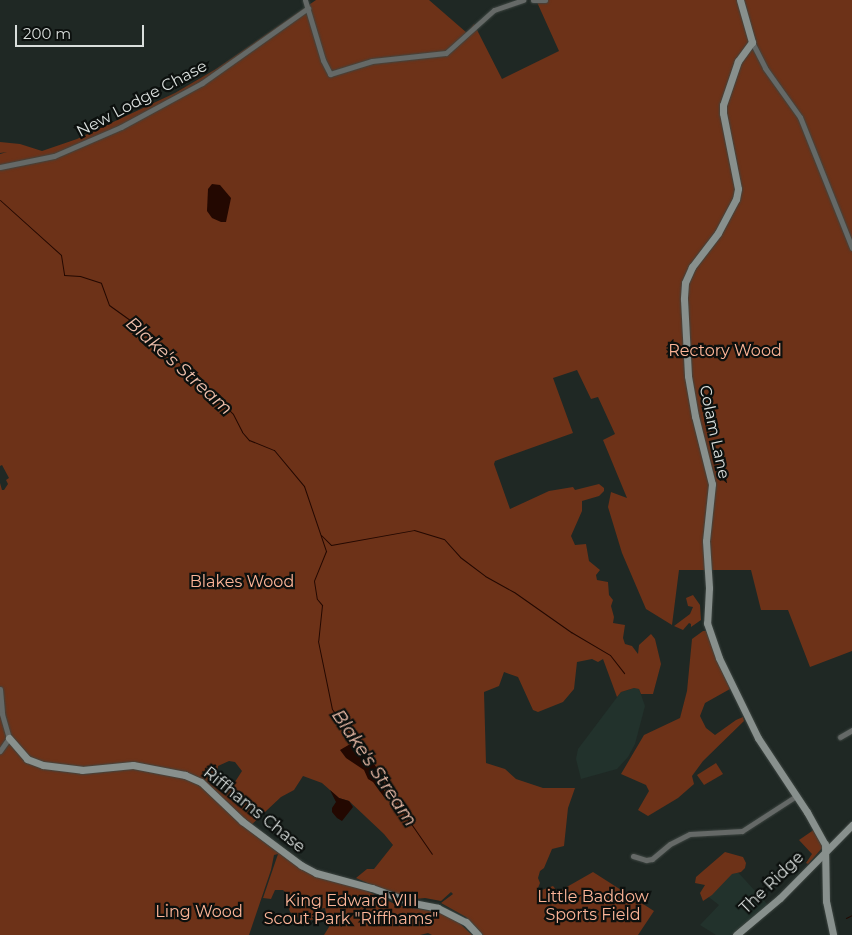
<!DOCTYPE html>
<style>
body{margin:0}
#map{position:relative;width:852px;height:935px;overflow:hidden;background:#1f2824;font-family:Montserrat,sans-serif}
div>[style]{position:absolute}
.built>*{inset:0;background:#22322c}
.green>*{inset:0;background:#6d3218}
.water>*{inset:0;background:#230801}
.stream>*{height:1px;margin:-0.5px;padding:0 0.5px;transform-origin:0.5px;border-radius:0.5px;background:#230801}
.roads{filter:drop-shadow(0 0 1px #3d4541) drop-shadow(0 0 1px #3d4541)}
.street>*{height:5px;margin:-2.5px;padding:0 2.5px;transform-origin:2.5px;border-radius:2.5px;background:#656967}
.secondary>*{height:7px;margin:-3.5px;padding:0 3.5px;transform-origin:3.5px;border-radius:3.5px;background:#88908d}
span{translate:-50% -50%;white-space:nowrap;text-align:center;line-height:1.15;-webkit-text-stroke:4.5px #0c100e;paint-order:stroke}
.street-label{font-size:16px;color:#d9dedc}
.park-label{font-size:16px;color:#fdb598}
.water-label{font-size:18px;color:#efbfab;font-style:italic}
.scale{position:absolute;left:15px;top:25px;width:129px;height:22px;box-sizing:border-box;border:2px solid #d9dedc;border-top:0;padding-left:6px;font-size:15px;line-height:18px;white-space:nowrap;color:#d9dedc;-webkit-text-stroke:4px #0c100e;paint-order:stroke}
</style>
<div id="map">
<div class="built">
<div style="clip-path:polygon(634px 688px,639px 689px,645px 706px,635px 744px,628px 757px,617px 769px,581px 779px,576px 759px,578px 749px,621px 692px)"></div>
<div style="clip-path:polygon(735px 869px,768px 905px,731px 935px,716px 935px,700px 925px,719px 905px,706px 895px)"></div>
</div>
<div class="green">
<div style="clip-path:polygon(evenodd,316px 0,429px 0,467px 33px,474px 24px,502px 79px,559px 51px,536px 0,852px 0,852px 651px,810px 667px,788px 610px,761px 610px,751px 570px,679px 570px,672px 625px,646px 609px,622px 553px,608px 507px,611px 492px,627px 498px,603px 440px,615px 434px,598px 397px,591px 399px,577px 370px,553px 378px,573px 433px,495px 461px,494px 464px,510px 509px,549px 491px,573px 487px,575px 490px,599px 484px,604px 488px,604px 491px,599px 496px,582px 501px,582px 511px,571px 536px,575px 545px,586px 544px,589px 561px,600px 570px,596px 575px,597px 580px,608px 582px,609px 595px,613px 600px,611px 606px,614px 617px,613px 623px,625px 625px,623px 638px,625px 644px,632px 646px,638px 654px,639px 645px,651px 634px,655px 639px,661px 664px,653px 694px,641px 694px,639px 689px,634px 688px,621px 692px,617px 697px,603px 659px,598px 662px,592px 659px,577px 662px,574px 689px,563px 702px,538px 712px,533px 710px,518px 677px,504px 672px,499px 686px,484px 692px,486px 763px,505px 769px,516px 779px,543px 788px,575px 788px,568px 808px,564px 846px,552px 849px,544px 868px,540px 871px,538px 878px,540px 883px,538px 888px,542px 890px,553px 886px,558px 892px,593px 872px,654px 911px,638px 935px,483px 935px,466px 917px,441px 903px,453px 894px,451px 892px,441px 901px,425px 898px,406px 900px,356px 878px,367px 869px,374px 869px,393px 845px,384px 834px,349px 801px,339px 798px,322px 783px,303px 776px,294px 790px,281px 797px,248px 828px,256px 836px,279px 853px,325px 879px,336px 880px,356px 886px,397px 905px,441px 913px,456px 920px,472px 935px,432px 935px,428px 933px,420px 935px,324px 935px,329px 927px,325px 908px,318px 909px,314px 919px,300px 924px,297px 916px,290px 912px,287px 903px,287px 894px,283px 890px,275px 890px,271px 899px,263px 898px,278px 854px,274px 855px,271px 870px,249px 935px,0 935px,0 483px,2px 490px,4px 490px,8px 484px,6px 480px,9px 478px,2px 465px,0 466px,0 154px,7px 152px,0 153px,0 142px,20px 144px,42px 151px,77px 139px,175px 93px,216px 69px,316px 0,229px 761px,235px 762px,242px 771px,233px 785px,221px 788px,212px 784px,213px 778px,217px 776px,218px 766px,229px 761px)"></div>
<div style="clip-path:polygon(693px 595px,700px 605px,701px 620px,691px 627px,691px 624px,689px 623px,683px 630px,674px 626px,690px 614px,693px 607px,688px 606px,686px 598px)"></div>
<div style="clip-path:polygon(703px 631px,706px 631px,730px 689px,705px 703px,700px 716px,706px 728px,715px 735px,736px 720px,743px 717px,744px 721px,703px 761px,692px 776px,694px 784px,678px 798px,648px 816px,638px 810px,649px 791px,646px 785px,621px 774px,644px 735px,680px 718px,687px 691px,692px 639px)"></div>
<div style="clip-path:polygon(716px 763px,723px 774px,704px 785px,697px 775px)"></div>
<div style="clip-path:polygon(815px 829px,823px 847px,808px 864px,806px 863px,812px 854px,799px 840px)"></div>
<div style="clip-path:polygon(725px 852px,743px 857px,746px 863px,745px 868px,741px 872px,732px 874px,712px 895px,703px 901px,700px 893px,705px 885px,695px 883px,696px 877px)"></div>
</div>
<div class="water">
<div style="clip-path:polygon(212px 184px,220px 185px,231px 198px,226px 222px,221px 222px,212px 218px,207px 211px,208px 189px)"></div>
<div style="clip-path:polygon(357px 740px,384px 778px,384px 797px,373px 782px,368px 779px,364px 770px,346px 758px,340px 750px)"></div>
<div style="clip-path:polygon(330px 790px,339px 798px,349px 801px,353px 807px,342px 821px,337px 818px,332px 812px,332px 808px,336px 802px)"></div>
</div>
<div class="stream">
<div style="left:0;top:200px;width:82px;rotate:42deg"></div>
<div style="left:61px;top:255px;width:20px;rotate:81deg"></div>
<div style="left:64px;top:275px;width:16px;rotate:4deg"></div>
<div style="left:80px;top:276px;width:22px;rotate:18deg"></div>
<div style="left:101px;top:283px;width:23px;rotate:70deg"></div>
<div style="left:109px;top:305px;width:48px;rotate:35.7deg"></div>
<div style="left:148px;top:333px;width:99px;rotate:43.4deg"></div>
<div style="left:220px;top:401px;width:18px;rotate:45deg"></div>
<div style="left:233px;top:414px;width:20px;rotate:63deg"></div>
<div style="left:242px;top:432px;width:11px;rotate:49deg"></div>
<div style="left:249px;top:440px;width:27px;rotate:22deg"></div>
<div style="left:274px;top:450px;width:47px;rotate:50.2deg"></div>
<div style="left:304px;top:486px;width:69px;rotate:71.3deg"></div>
<div style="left:326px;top:551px;width:32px;rotate:112deg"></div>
<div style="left:314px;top:581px;width:18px;rotate:81deg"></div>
<div style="left:317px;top:599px;width:8px;rotate:50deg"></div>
<div style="left:322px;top:605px;width:36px;rotate:96deg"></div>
<div style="left:318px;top:641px;width:69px;rotate:78.4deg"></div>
<div style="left:332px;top:709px;width:41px;rotate:55.9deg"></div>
<div style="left:321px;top:535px;width:14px;rotate:45deg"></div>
<div style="left:331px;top:545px;width:84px;rotate:-10.2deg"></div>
<div style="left:414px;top:530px;width:31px;rotate:17deg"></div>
<div style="left:444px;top:539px;width:24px;rotate:48deg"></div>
<div style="left:460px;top:557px;width:31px;rotate:37deg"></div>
<div style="left:485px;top:576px;width:33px;rotate:29deg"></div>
<div style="left:514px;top:592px;width:70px;rotate:35.1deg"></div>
<div style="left:571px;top:632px;width:45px;rotate:30.5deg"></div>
<div style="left:610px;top:655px;width:23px;rotate:52deg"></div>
<div style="left:383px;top:783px;width:86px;rotate:55.4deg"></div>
<div style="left:846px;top:918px;width:7px;rotate:-27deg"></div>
</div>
<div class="roads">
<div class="street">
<div style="left:305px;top:0;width:63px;rotate:73.3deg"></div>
<div style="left:323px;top:60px;width:16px;rotate:63deg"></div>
<div style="left:330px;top:74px;width:44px;rotate:-17.2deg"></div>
<div style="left:372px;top:61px;width:74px;rotate:-6.2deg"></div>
<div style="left:446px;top:53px;width:64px;rotate:-41.9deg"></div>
<div style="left:494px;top:10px;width:31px;rotate:-19deg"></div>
<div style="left:533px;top:0;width:12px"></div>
<div style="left:752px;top:42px;width:29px;rotate:63deg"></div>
<div style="left:765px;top:68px;width:60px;rotate:54.5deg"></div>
<div style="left:800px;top:117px;width:141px;rotate:68.3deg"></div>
<div style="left:0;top:167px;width:55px;rotate:-11.5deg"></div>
<div style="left:54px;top:156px;width:73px;rotate:-23.4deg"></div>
<div style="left:121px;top:127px;width:92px;rotate:-28.5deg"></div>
<div style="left:202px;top:83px;width:130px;rotate:-35.3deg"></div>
<div style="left:0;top:689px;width:25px;rotate:85deg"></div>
<div style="left:2px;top:714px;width:25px;rotate:74deg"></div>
<div style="left:9px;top:738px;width:16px;rotate:125deg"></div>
<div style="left:840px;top:737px;width:14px;rotate:-30deg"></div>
<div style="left:633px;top:856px;width:14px;rotate:17deg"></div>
<div style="left:646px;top:860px;width:6px;rotate:-9deg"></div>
<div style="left:652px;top:859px;width:23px;rotate:-40deg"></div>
<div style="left:670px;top:844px;width:22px;rotate:-27deg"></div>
<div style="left:690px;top:834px;width:52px;rotate:-3.3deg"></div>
<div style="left:742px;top:831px;width:64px;rotate:-32.9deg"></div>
</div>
<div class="secondary">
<div style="left:740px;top:0;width:44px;rotate:74.1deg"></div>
<div style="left:752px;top:42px;width:24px;rotate:126deg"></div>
<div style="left:738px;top:61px;width:46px;rotate:108.8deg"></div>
<div style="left:723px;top:105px;width:8px;rotate:90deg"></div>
<div style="left:723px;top:113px;width:77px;rotate:78.8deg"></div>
<div style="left:738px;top:189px;width:10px;rotate:101deg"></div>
<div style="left:736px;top:199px;width:38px;rotate:118deg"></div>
<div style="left:718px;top:233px;width:43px;rotate:127.4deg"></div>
<div style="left:692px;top:267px;width:17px;rotate:114deg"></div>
<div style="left:685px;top:283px;width:16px;rotate:94deg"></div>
<div style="left:684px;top:299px;width:77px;rotate:87deg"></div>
<div style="left:688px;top:376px;width:41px;rotate:80.1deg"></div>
<div style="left:695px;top:416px;width:70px;rotate:76deg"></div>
<div style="left:712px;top:484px;width:57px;rotate:96deg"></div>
<div style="left:706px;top:541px;width:47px;rotate:86.3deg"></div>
<div style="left:709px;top:588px;width:35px;rotate:93deg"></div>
<div style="left:707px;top:623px;width:37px;rotate:71deg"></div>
<div style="left:719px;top:658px;width:89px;rotate:64deg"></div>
<div style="left:758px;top:738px;width:89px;rotate:56.5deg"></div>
<div style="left:807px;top:812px;width:37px;rotate:61deg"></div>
<div style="left:825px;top:844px;width:57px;rotate:89deg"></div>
<div style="left:826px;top:901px;width:35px;rotate:78deg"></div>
<div style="left:9px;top:738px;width:28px;rotate:49deg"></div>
<div style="left:27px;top:759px;width:17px;rotate:21deg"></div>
<div style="left:43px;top:765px;width:39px;rotate:7deg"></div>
<div style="left:82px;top:770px;width:51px;rotate:-5.6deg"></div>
<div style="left:133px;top:765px;width:53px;rotate:10.9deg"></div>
<div style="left:185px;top:775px;width:17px;rotate:24deg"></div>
<div style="left:201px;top:782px;width:57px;rotate:43.6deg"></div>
<div style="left:242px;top:821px;width:74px;rotate:36.7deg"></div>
<div style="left:301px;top:865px;width:17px;rotate:28deg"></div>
<div style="left:316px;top:873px;width:58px;rotate:15deg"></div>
<div style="left:372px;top:888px;width:44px;rotate:20.1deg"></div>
<div style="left:413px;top:903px;width:25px;rotate:11deg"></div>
<div style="left:438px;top:908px;width:31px;rotate:27deg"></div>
<div style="left:466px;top:922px;width:18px;rotate:47deg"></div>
<div style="left:736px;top:935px;width:57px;rotate:-40.1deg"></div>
<div style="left:780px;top:898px;width:103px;rotate:-45.4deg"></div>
</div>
</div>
<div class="street-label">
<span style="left:142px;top:99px;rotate:-28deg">New Lodge Chase</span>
<span style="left:714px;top:432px;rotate:78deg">Colam Lane</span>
<span style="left:254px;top:810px;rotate:39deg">Riffhams Chase</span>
<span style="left:772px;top:883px;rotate:-44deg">The Ridge</span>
</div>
<div class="park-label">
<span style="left:725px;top:351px">Rectory Wood</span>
<span style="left:242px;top:582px">Blakes Wood</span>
<span style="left:593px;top:906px">Little Baddow<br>Sports Field</span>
<span style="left:351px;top:910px">King Edward VIII<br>Scout Park "Riffhams"</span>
<span style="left:199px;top:912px">Ling Wood</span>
</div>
<div class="water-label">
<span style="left:179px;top:366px;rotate:42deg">Blake's Stream</span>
<span style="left:374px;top:768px;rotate:56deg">Blake's Stream</span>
</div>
<div class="scale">200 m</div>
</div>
